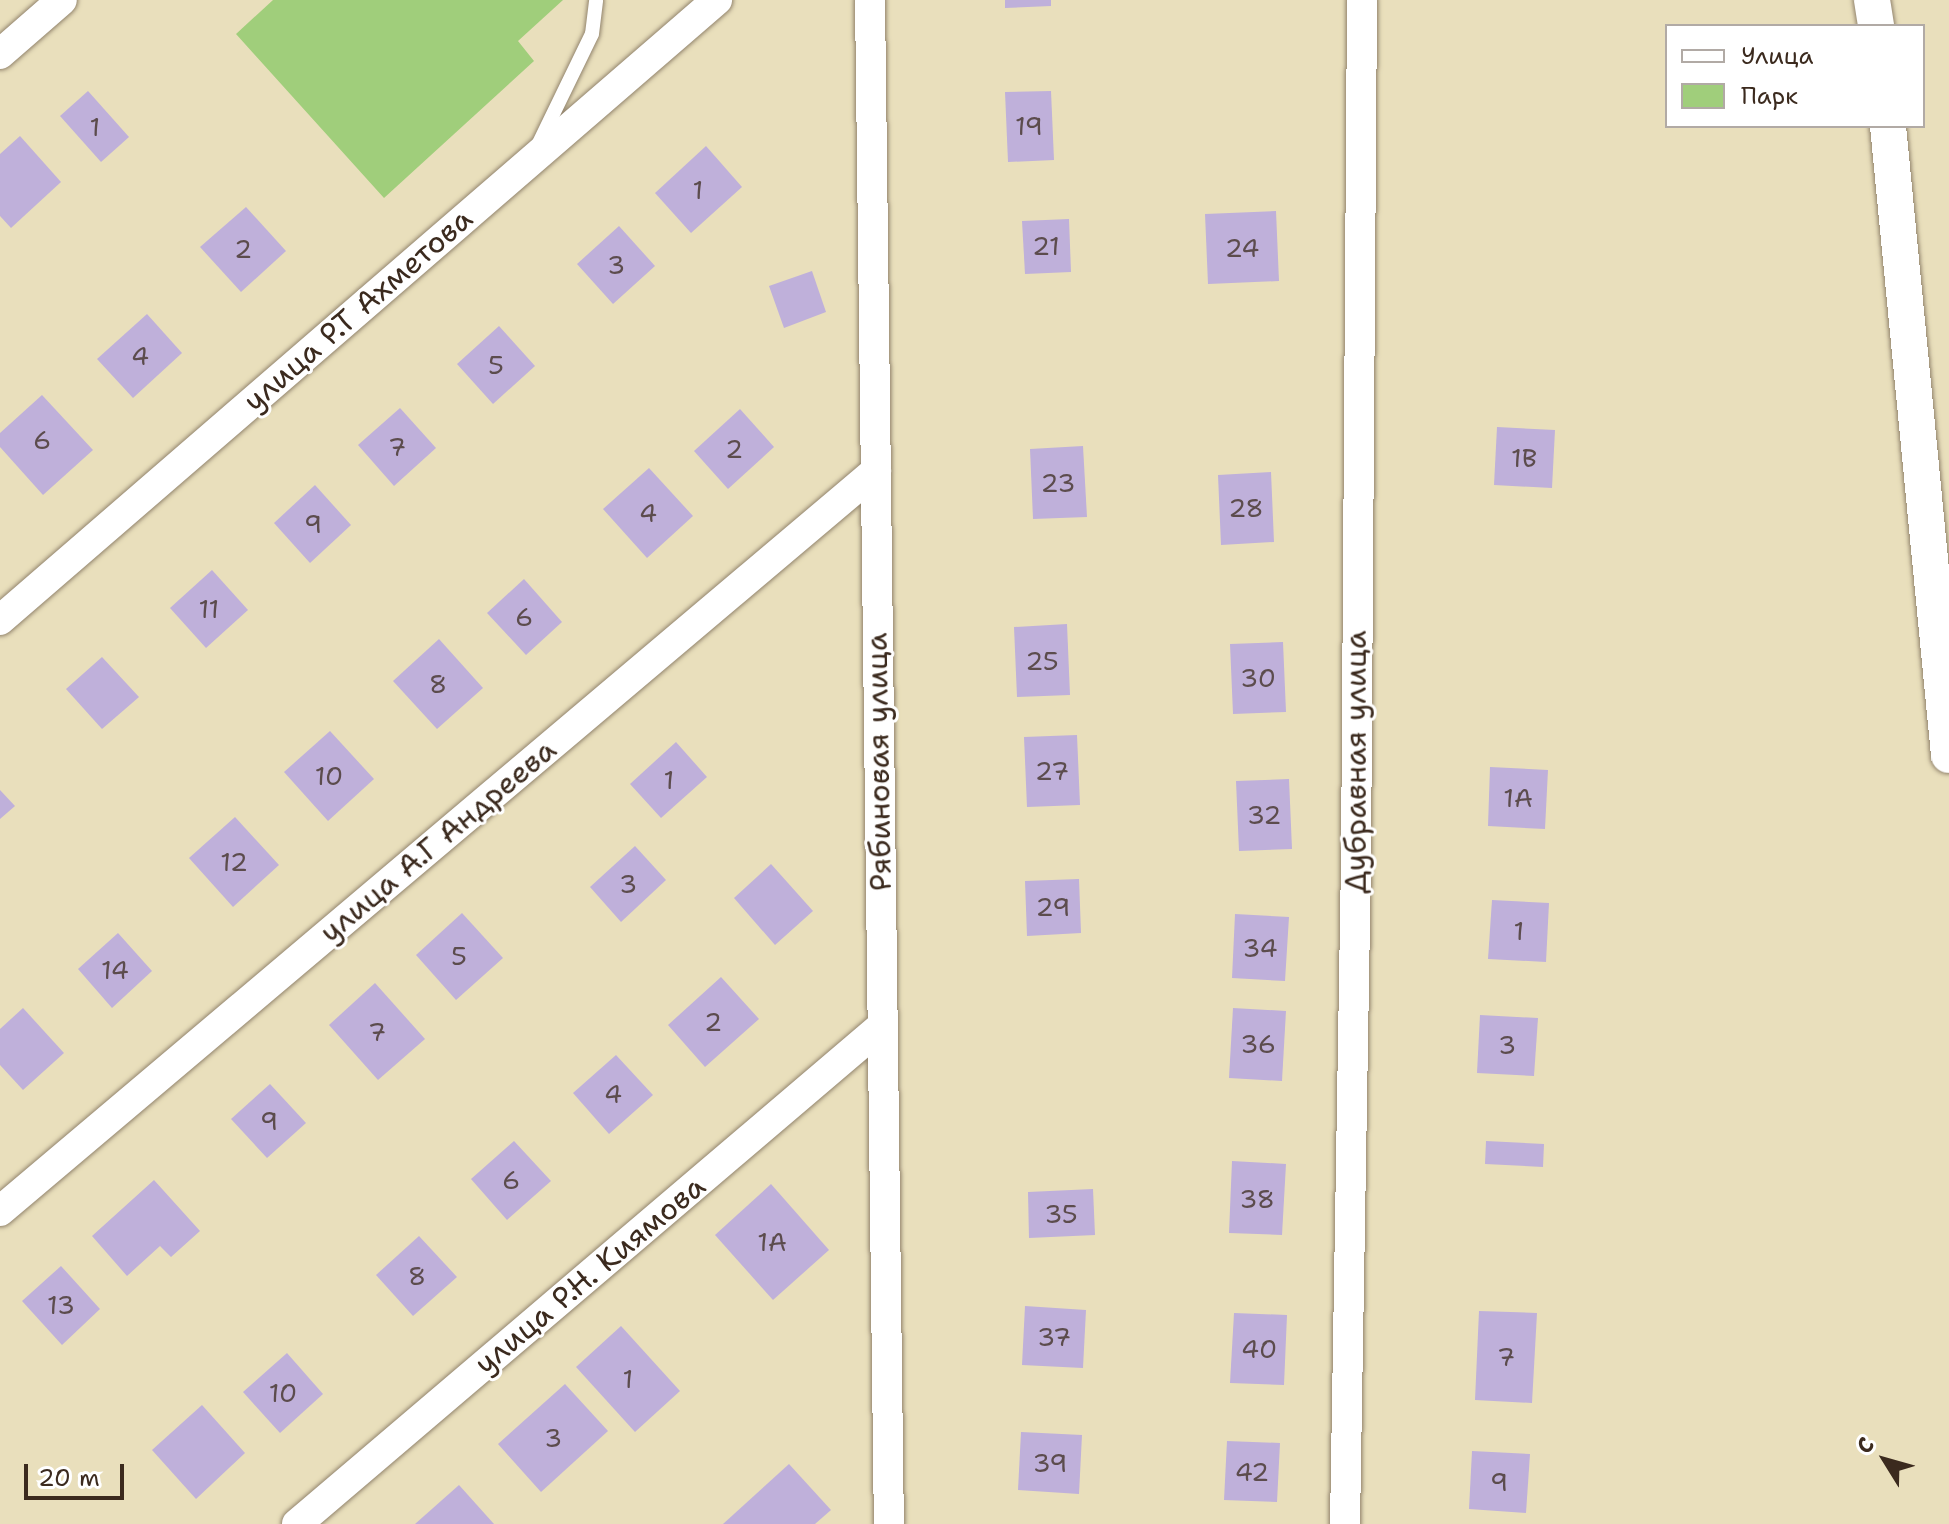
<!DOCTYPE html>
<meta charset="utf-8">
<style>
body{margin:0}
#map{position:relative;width:1949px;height:1524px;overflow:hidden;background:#e9dfbc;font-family:"Shantell Sans",sans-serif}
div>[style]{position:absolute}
.green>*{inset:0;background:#a0ce7b}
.building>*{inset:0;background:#bfb0da}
.roads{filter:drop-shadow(0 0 2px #92846d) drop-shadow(0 0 2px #92846d)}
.service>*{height:14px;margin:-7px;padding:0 7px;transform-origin:7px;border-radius:7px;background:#fff}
.minor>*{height:30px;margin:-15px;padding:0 15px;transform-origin:15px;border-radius:15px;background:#fff}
.tertiary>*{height:36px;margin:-18px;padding:0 18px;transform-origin:18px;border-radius:18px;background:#fff}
span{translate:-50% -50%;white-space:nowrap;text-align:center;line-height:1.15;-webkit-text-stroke:6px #fff;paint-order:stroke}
.number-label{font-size:26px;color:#5c4c4d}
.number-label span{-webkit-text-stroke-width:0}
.street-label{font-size:30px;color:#3b2a1e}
.legend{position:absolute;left:1665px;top:24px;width:260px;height:104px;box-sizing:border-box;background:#fff;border:2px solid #b1aaa5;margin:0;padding:10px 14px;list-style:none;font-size:24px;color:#3b2a1e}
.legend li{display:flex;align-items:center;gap:16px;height:40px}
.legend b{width:40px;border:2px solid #b1aaa5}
.north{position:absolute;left:1845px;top:1420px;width:80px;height:80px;-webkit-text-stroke:6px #fff;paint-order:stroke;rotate:307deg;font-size:22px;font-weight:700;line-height:32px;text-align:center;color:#3b2a1e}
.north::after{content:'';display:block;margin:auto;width:28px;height:36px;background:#3b2a1e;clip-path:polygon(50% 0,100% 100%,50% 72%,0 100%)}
.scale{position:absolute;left:24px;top:1464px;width:100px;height:36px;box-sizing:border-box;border:4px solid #3b2a1e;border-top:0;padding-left:10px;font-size:24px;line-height:28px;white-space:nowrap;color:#3b2a1e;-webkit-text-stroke:6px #fff;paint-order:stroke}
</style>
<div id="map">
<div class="green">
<div style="clip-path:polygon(273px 0,563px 0,518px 41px,534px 61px,384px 198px,236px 34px)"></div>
</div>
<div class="building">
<div style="clip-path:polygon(1005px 0,1051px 0,1051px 6px,1005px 8px)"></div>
<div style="clip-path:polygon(88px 91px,129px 137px,101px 162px,60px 116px)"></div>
<div style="clip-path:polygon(1051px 91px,1054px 160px,1008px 162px,1005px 92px)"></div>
<div style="clip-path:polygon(20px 136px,61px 182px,11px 228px,0 216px,0 154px)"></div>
<div style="clip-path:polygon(706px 146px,742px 187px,691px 233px,655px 193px)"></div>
<div style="clip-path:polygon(246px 207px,286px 251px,241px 292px,200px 247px)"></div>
<div style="clip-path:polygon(1276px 211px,1279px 281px,1208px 284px,1205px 214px)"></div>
<div style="clip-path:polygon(1069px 219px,1071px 272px,1025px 274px,1022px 221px)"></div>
<div style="clip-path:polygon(619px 226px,655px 266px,613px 304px,577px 264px)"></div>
<div style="clip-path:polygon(812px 271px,826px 312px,784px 328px,769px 286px)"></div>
<div style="clip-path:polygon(147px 314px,182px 353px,133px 398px,97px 359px)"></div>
<div style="clip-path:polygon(499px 326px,535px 366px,493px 404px,457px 364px)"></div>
<div style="clip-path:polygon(42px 395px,93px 450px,43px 495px,0 447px,0 433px)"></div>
<div style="clip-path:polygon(400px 408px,436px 448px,394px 486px,358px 445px)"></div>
<div style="clip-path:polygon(740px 409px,774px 447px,728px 489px,694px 451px)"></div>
<div style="clip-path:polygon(1497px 427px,1555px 430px,1552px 488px,1494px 485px)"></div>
<div style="clip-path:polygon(1083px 446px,1087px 517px,1033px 519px,1030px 449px)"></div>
<div style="clip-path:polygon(649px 468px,693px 516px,647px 558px,603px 509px)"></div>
<div style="clip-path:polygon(1271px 472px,1274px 542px,1221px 545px,1218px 475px)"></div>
<div style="clip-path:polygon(315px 485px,351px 525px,310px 563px,274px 523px)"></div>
<div style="clip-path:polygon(212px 570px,248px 610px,206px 648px,170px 608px)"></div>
<div style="clip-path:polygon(524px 579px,562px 622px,526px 655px,487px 613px)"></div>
<div style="clip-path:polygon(1067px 624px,1070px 695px,1017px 697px,1014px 627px)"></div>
<div style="clip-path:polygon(439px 639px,483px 688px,437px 729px,393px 681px)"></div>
<div style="clip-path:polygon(1283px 642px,1286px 712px,1233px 714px,1230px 644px)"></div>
<div style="clip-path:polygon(102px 657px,139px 697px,102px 729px,66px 689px)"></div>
<div style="clip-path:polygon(330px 731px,374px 779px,328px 821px,284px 772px)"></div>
<div style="clip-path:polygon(1077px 735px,1080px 805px,1027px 807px,1024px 737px)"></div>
<div style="clip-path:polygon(676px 742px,707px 777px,661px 818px,630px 784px)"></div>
<div style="clip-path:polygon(1490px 767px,1548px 770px,1545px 829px,1488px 826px)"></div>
<div style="clip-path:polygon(1289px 779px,1292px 849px,1239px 851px,1236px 781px)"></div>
<div style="clip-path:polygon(0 790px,15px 806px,0 819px)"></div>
<div style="clip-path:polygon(235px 817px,279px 865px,233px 907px,189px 858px)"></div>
<div style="clip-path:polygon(635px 846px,666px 880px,621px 922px,590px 887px)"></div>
<div style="clip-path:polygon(771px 864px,813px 911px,775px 945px,734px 898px)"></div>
<div style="clip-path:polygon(1079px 879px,1081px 933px,1027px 936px,1025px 881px)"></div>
<div style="clip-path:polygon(1492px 900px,1549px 903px,1546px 962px,1488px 959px)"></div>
<div style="clip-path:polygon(462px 913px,503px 958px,456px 1000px,416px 955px)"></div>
<div style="clip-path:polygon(1235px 914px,1289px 917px,1285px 981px,1232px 978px)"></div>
<div style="clip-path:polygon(118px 933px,152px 971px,112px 1008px,78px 969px)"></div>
<div style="clip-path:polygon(721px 977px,759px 1019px,705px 1067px,668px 1025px)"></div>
<div style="clip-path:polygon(375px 983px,425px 1039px,378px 1080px,329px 1025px)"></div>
<div style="clip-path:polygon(23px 1008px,64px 1053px,23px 1090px,0 1065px,0 1029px)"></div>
<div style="clip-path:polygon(1233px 1008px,1286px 1011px,1282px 1081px,1229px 1078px)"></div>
<div style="clip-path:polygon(1480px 1015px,1538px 1018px,1534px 1076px,1477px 1073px)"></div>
<div style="clip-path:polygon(616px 1055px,653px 1095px,609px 1134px,573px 1093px)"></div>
<div style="clip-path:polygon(270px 1084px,306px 1123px,267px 1158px,231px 1119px)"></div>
<div style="clip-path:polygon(514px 1141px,551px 1181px,507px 1220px,471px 1179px)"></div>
<div style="clip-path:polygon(1486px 1141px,1544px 1144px,1543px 1167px,1485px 1164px)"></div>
<div style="clip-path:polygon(1232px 1161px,1286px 1164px,1282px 1235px,1229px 1233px)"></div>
<div style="clip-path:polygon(154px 1180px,200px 1231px,171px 1257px,160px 1246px,127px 1276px,92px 1236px)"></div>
<div style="clip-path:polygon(771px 1184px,829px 1250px,773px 1300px,715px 1235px)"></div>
<div style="clip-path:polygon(1093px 1189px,1095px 1235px,1029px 1238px,1028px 1192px)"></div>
<div style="clip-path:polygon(419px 1236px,457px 1277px,413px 1316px,376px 1275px)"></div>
<div style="clip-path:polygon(61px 1266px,100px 1309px,62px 1345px,22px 1301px)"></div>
<div style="clip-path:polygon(1025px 1306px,1086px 1310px,1083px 1368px,1022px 1365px)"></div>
<div style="clip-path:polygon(1479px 1311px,1537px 1313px,1532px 1403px,1475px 1400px)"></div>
<div style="clip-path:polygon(1234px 1313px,1287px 1315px,1284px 1385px,1230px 1383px)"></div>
<div style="clip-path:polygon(621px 1326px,680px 1391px,635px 1432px,576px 1367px)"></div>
<div style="clip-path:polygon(287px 1353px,323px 1394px,280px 1433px,243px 1392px)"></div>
<div style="clip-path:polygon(565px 1384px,608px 1431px,541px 1492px,498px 1444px)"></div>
<div style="clip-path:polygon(202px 1405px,245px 1453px,196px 1499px,152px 1450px)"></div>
<div style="clip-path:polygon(1021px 1432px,1082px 1435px,1079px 1494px,1018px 1490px)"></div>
<div style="clip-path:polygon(1227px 1441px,1280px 1443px,1277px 1502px,1224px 1500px)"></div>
<div style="clip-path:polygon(1472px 1451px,1530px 1454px,1526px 1513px,1469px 1509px)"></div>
<div style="clip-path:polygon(789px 1464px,831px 1510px,815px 1524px,723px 1524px)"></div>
<div style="clip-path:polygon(459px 1485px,494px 1524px,415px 1524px)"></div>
</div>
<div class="roads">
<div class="service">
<div style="left:539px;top:143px;width:121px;rotate:-64.1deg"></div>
<div style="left:592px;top:34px;width:34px;rotate:-83deg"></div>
</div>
<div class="minor">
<div style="left:870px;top:0;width:1524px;rotate:89.29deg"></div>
<div style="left:0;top:54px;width:82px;rotate:-41.1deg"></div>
<div style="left:0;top:620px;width:948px;rotate:-40.85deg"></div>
<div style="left:0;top:1211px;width:1147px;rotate:-40.19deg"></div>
<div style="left:297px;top:1524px;width:768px;rotate:-40.41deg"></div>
<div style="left:1345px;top:1524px;width:664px;rotate:-89.05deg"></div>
<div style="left:1356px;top:860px;width:860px;rotate:-89.6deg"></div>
</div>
<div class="tertiary">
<div style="left:1872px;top:0;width:26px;rotate:81deg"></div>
<div style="left:1888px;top:126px;width:632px;rotate:84.46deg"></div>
</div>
</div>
<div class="number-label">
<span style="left:1029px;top:126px">19</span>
<span style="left:95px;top:127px">1</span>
<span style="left:698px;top:190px">1</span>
<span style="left:1046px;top:246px">21</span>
<span style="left:1242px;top:248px">24</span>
<span style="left:243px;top:249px">2</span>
<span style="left:616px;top:265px">3</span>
<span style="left:140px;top:356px">4</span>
<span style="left:496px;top:365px">5</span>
<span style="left:42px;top:440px">6</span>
<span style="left:397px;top:447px">7</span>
<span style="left:734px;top:449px">2</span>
<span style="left:1524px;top:458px">1В</span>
<span style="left:1058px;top:483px">23</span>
<span style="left:1246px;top:508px">28</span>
<span style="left:648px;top:513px">4</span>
<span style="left:313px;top:524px">9</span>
<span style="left:209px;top:609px">11</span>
<span style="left:524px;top:617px">6</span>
<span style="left:1042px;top:661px">25</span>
<span style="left:1258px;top:678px">30</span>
<span style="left:438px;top:684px">8</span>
<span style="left:1052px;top:771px">27</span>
<span style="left:329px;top:776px">10</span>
<span style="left:669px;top:780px">1</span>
<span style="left:1518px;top:798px">1А</span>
<span style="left:1264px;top:815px">32</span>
<span style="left:234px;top:862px">12</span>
<span style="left:628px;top:884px">3</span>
<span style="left:1053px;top:907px">29</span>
<span style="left:1519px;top:931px">1</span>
<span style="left:1260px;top:948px">34</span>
<span style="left:459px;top:956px">5</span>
<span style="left:115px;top:970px">14</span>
<span style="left:713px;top:1022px">2</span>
<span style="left:377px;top:1032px">7</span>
<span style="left:1258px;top:1044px">36</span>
<span style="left:1507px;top:1045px">3</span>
<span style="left:613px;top:1094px">4</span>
<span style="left:269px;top:1121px">9</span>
<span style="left:511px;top:1180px">6</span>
<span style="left:1257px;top:1199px">38</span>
<span style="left:1061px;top:1214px">35</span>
<span style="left:772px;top:1242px">1А</span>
<span style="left:417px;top:1276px">8</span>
<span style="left:61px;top:1305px">13</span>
<span style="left:1054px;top:1337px">37</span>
<span style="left:1259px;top:1349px">40</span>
<span style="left:1506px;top:1357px">7</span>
<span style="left:628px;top:1379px">1</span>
<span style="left:283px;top:1393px">10</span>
<span style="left:553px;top:1438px">3</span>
<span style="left:1050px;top:1463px">39</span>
<span style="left:1252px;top:1472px">42</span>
<span style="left:1499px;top:1482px">9</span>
</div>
<div class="street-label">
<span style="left:358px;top:310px;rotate:-41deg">улица Р.Т Ахметова</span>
<span style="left:879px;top:762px;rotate:-91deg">Рябиновая улица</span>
<span style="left:1356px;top:762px;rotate:-90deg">Дубравная улица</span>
<span style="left:438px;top:841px;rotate:-40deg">улица А.Г Андреева</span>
<span style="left:590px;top:1275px;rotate:-40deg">улица Р.Н. Киямова</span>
</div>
<ul class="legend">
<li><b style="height:10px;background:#fff"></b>Улица</li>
<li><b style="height:22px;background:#a0ce7b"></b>Парк</li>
</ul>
<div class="north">С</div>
<div class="scale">20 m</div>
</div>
